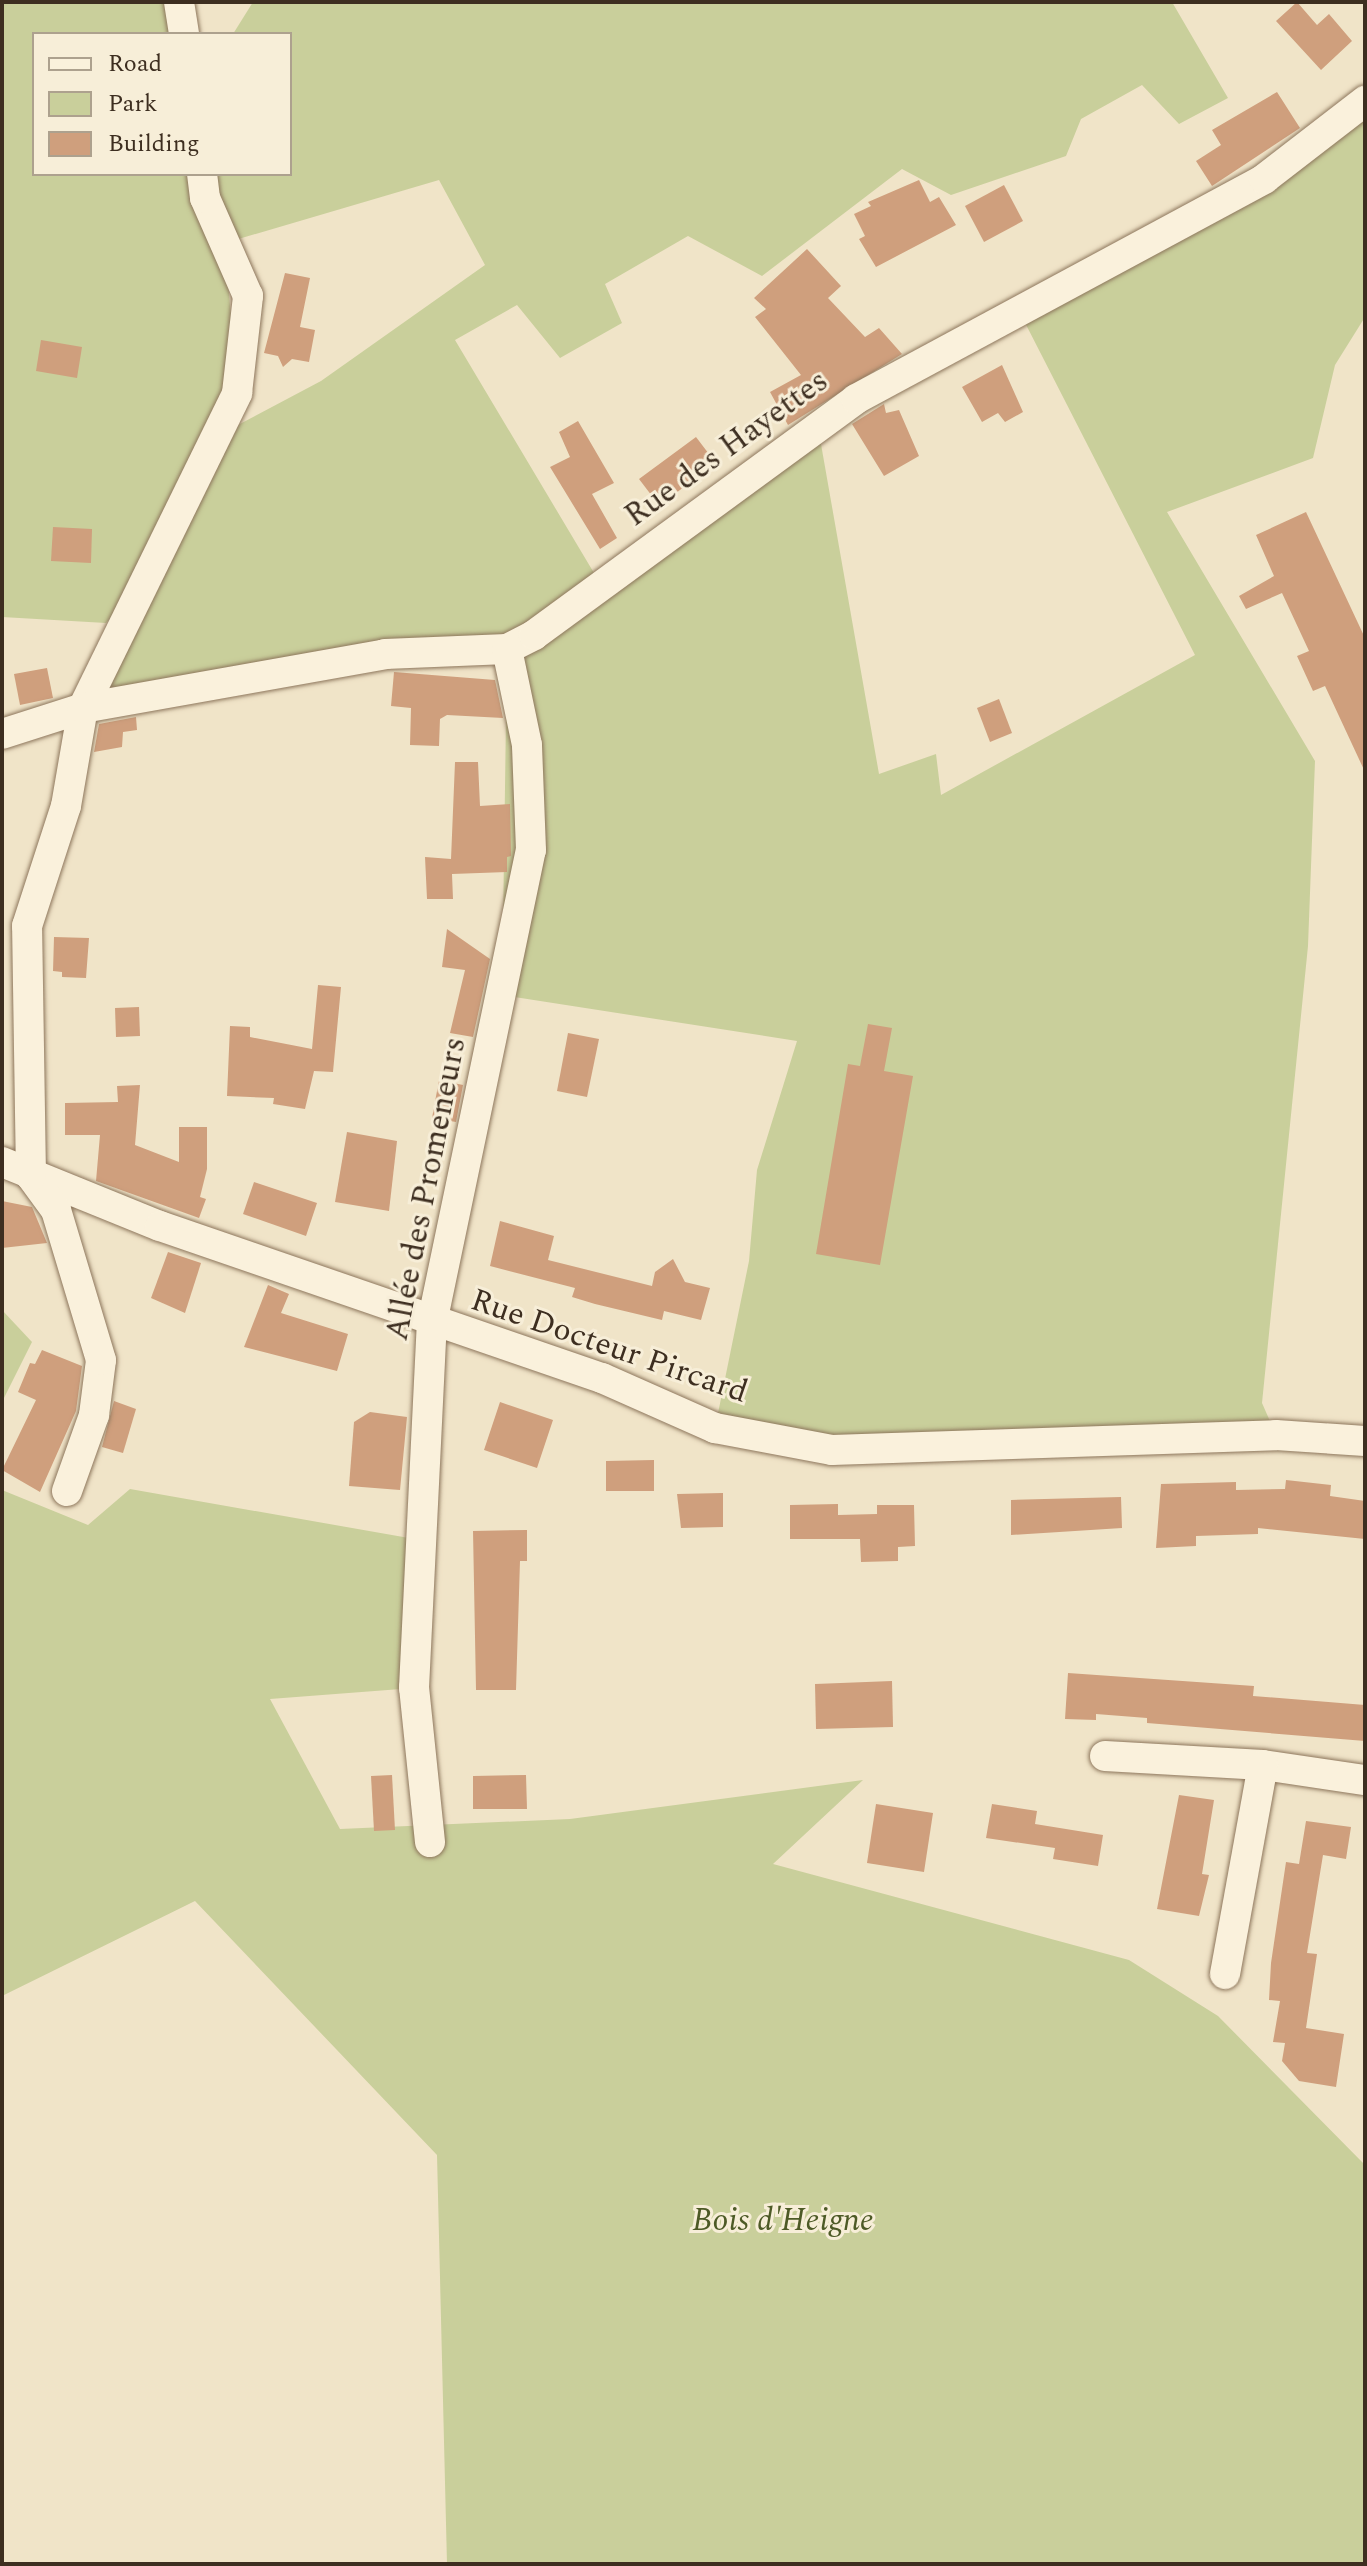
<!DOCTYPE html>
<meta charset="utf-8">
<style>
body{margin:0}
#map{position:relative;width:1367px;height:2566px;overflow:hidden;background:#f0e4c8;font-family:Spectral,serif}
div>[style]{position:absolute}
.green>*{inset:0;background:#c9cf9b}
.building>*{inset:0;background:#cf9f7d}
.roads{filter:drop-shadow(0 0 2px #8d765c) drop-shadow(0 0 2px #8d765c)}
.minor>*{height:30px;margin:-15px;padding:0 15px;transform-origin:15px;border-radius:15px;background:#faf1dc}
span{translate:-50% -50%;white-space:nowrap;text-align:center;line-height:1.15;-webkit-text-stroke:6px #f7eed8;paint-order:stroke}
.street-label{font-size:32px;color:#3d2e20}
.park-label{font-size:32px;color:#4d5a26;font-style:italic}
.frame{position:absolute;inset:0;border:4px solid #3d2e20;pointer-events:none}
.legend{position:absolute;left:32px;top:32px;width:260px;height:144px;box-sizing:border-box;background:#f7eed8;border:2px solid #ada18e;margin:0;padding:10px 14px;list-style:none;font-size:24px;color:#3d2e20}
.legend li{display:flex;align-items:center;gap:16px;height:40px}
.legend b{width:40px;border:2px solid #ada18e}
</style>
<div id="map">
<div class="green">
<div style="clip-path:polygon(evenodd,2px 2px,179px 2px,183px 34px,34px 34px,34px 174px,290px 174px,290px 34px,233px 34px,253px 2px,1172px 2px,1228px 98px,1179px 124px,1142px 85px,1081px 119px,1066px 156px,951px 195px,902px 169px,762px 276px,688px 236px,605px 284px,622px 323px,560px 358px,517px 305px,455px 340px,594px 573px,818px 427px,879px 774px,936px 754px,941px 795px,1195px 655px,1019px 311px,1365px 101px,1365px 317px,1335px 365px,1313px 458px,1167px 512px,1315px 761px,1308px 946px,1262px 1403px,1276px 1435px,965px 1445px,715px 1428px,749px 1261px,757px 1170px,797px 1041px,502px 995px,507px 649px,83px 708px,148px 577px,106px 623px,2px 617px,2px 2px,439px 180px,485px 265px,321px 381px,217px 436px,237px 393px,225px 243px,439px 180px)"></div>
<div style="clip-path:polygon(2px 1310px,32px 1342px,2px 1402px)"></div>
<div style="clip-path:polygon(130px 1489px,409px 1538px,414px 1688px,270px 1699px,340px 1829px,570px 1819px,863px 1780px,773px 1864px,1129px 1960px,1218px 2016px,1365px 2165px,1365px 2564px,447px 2564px,437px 2155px,195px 1901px,2px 1996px,2px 1490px,88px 1525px)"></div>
</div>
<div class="building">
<div style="clip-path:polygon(1297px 2px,1317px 25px,1329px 14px,1352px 41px,1321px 70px,1276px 21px)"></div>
<div style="clip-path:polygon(1277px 92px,1300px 128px,1212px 186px,1196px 161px,1221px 145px,1212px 130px)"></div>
<div style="clip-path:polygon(919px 180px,930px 202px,939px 197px,956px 225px,876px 267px,859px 239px,865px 236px,854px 214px,871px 206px,868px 202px)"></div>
<div style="clip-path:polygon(1004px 185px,1023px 221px,984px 242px,965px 206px)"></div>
<div style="clip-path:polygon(807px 249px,841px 286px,828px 298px,865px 337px,879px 328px,902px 354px,788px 425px,770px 392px,801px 375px,755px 317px,766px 309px,754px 298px)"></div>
<div style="clip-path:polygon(285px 273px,310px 278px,300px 327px,315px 330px,309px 362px,292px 359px,283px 367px,278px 356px,264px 353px)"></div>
<div style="clip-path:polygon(41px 340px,82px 347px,77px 378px,36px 371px)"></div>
<div style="clip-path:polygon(1002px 365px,1023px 412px,1005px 422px,998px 413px,982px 422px,962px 387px)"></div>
<div style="clip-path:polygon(884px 404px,886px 413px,899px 410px,919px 456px,884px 476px,852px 424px)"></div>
<div style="clip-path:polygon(578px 421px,614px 483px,592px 494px,617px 538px,600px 549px,550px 467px,570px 457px,559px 432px)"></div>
<div style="clip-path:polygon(696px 437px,712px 458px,701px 466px,705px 471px,676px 493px,671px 487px,655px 500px,639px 479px)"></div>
<div style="clip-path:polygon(1306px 512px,1365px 638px,1365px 772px,1325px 686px,1313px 691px,1297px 656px,1309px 651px,1282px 593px,1246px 609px,1239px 596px,1274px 576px,1256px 535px)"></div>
<div style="clip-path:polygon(53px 527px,92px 529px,91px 563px,51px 561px)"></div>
<div style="clip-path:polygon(47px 668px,53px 698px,20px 705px,14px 674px)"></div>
<div style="clip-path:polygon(394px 672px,495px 680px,503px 718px,447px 715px,440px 719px,439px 746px,410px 745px,411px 708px,391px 706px)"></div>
<div style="clip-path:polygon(999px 699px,1012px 733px,990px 742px,977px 708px)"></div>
<div style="clip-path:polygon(136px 717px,137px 730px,123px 732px,122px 747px,94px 752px,99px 724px)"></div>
<div style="clip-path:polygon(455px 762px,478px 762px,480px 806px,510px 804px,511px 856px,507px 857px,507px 872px,452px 874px,453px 899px,427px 899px,425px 857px,451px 859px)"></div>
<div style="clip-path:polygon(447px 929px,490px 959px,473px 1037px,450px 1033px,465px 970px,442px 967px)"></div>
<div style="clip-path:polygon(54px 937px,89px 938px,86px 978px,62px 977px,62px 972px,53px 971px)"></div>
<div style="clip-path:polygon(318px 985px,341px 987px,333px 1072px,314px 1071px,305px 1109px,273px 1104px,274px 1098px,227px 1096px,230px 1026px,250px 1027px,250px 1037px,312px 1049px)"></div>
<div style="clip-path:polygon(139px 1007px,140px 1036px,116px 1037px,115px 1008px)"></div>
<div style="clip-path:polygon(868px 1024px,892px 1028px,884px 1071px,913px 1076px,880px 1265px,816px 1254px,848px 1064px,860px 1066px)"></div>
<div style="clip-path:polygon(568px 1033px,599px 1039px,587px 1097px,557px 1091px)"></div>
<div style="clip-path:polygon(439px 1080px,463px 1085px,456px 1122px,432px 1118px)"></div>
<div style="clip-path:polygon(140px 1085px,135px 1145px,179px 1162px,179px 1127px,207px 1127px,207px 1169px,200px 1197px,206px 1199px,199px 1218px,96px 1181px,100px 1135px,65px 1135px,65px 1103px,118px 1102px,117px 1086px)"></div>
<div style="clip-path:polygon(347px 1132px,397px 1141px,389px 1211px,335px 1202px)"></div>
<div style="clip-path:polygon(254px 1182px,317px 1203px,306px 1236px,243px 1214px)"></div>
<div style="clip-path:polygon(2px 1201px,32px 1207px,47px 1243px,2px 1248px)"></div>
<div style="clip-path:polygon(500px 1221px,554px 1236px,548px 1260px,652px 1286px,655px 1272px,673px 1259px,685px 1282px,710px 1288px,701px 1320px,664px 1311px,662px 1320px,595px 1304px,572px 1297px,575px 1288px,490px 1266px)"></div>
<div style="clip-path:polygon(168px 1252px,201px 1263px,185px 1313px,151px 1298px)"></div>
<div style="clip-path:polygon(268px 1285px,289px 1294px,281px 1313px,348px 1334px,337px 1371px,244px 1347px)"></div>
<div style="clip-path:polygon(42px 1350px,82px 1366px,76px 1411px,40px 1492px,2px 1470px,36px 1400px,18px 1392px,30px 1363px,35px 1364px)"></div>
<div style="clip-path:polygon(114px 1401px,136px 1409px,123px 1453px,102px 1447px)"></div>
<div style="clip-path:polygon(500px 1402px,553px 1420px,537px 1468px,484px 1450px)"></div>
<div style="clip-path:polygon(370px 1412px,407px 1417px,400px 1490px,349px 1486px,354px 1422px)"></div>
<div style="clip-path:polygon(654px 1460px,654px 1491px,606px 1491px,606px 1461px)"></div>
<div style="clip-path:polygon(1286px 1480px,1331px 1485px,1330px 1496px,1365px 1501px,1365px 1539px,1258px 1528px,1258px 1534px,1196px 1536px,1196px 1546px,1156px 1548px,1161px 1484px,1236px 1482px,1236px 1490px,1285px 1489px)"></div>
<div style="clip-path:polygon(723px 1493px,723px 1527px,681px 1528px,677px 1494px)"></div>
<div style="clip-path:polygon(1121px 1497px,1122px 1528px,1011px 1535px,1011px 1500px)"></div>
<div style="clip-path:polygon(838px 1504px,838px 1515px,877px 1514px,877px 1505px,914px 1505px,915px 1546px,898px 1547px,898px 1561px,861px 1562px,860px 1539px,790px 1539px,790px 1505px)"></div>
<div style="clip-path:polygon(527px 1530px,527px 1561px,520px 1561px,516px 1690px,476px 1690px,473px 1531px)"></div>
<div style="clip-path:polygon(1068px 1673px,1254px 1686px,1253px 1696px,1365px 1705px,1365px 1741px,1147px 1723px,1147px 1718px,1096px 1714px,1096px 1720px,1065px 1719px)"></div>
<div style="clip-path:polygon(892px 1681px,893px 1727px,816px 1729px,815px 1684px)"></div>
<div style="clip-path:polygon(392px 1775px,395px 1830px,374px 1831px,371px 1776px)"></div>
<div style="clip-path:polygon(526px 1775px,527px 1809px,473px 1809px,473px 1776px)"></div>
<div style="clip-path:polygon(1179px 1795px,1214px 1800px,1202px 1874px,1209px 1875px,1199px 1916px,1157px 1909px)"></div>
<div style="clip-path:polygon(876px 1804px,933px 1813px,924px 1872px,867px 1863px)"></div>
<div style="clip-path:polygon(992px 1804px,1037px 1811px,1035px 1824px,1103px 1835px,1098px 1866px,1053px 1859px,1055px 1848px,986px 1838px)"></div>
<div style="clip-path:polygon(1306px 1821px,1351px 1827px,1346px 1859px,1323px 1855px,1307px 1953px,1317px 1954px,1306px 2028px,1344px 2034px,1336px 2087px,1299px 2081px,1282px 2061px,1285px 2043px,1273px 2042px,1280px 2001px,1269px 2000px,1271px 1963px,1286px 1862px,1299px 1864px)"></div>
</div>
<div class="roads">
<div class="minor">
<div style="left:179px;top:2px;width:32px;rotate:81deg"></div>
<div style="left:2px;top:734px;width:85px;rotate:-17.8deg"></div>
<div style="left:83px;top:708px;width:351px;rotate:-63.9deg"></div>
<div style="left:237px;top:393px;width:98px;rotate:-83.5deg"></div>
<div style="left:248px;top:296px;width:107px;rotate:-113.7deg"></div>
<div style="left:205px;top:198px;width:24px;rotate:-97deg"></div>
<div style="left:2px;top:1162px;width:170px;rotate:22.1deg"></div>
<div style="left:160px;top:1226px;width:467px;rotate:19deg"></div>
<div style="left:602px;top:1378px;width:124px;rotate:23.9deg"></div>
<div style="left:715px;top:1428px;width:119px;rotate:10.6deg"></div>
<div style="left:832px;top:1450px;width:444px;rotate:-1.9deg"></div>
<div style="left:1276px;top:1435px;width:89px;rotate:3.9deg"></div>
<div style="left:67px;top:1491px;width:81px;rotate:-70.4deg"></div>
<div style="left:94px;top:1415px;width:55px;rotate:-82.7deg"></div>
<div style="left:101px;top:1360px;width:157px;rotate:-106.7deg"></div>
<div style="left:56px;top:1210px;width:42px;rotate:-126.3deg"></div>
<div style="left:31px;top:1176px;width:250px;rotate:-90.9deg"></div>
<div style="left:27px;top:926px;width:126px;rotate:-72deg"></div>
<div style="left:66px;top:806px;width:99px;rotate:-80.2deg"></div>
<div style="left:83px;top:708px;width:307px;rotate:-10.1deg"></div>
<div style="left:385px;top:654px;width:122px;rotate:-2.3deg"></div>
<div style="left:507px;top:649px;width:30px;rotate:-27deg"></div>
<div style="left:534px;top:635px;width:399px;rotate:-36.2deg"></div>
<div style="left:856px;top:399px;width:464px;rotate:-28.3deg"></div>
<div style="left:1264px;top:179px;width:128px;rotate:-37.7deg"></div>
<div style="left:1105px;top:1756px;width:158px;rotate:3.3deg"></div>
<div style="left:1263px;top:1765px;width:103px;rotate:8.4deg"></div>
<div style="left:430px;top:1842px;width:155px;rotate:-95.9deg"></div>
<div style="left:414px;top:1688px;width:365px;rotate:-87.2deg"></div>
<div style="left:432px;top:1323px;width:483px;rotate:-78.2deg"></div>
<div style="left:531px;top:850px;width:105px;rotate:-92.2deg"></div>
<div style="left:527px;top:745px;width:98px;rotate:-101.8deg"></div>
<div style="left:1225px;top:1974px;width:212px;rotate:-79.7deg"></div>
</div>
</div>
<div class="street-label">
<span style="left:727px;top:449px;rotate:-36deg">Rue des Hayettes</span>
<span style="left:427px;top:1189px;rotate:-79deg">Allée des Promeneurs</span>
<span style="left:609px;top:1347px;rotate:19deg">Rue Docteur Pircard</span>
</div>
<div class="park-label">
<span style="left:783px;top:2221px">Bois d'Heigne</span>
</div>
<div class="frame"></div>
<ul class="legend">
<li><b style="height:10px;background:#faf1dc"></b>Road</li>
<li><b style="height:22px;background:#c9cf9b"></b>Park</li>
<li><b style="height:22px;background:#cf9f7d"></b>Building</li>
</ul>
</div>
